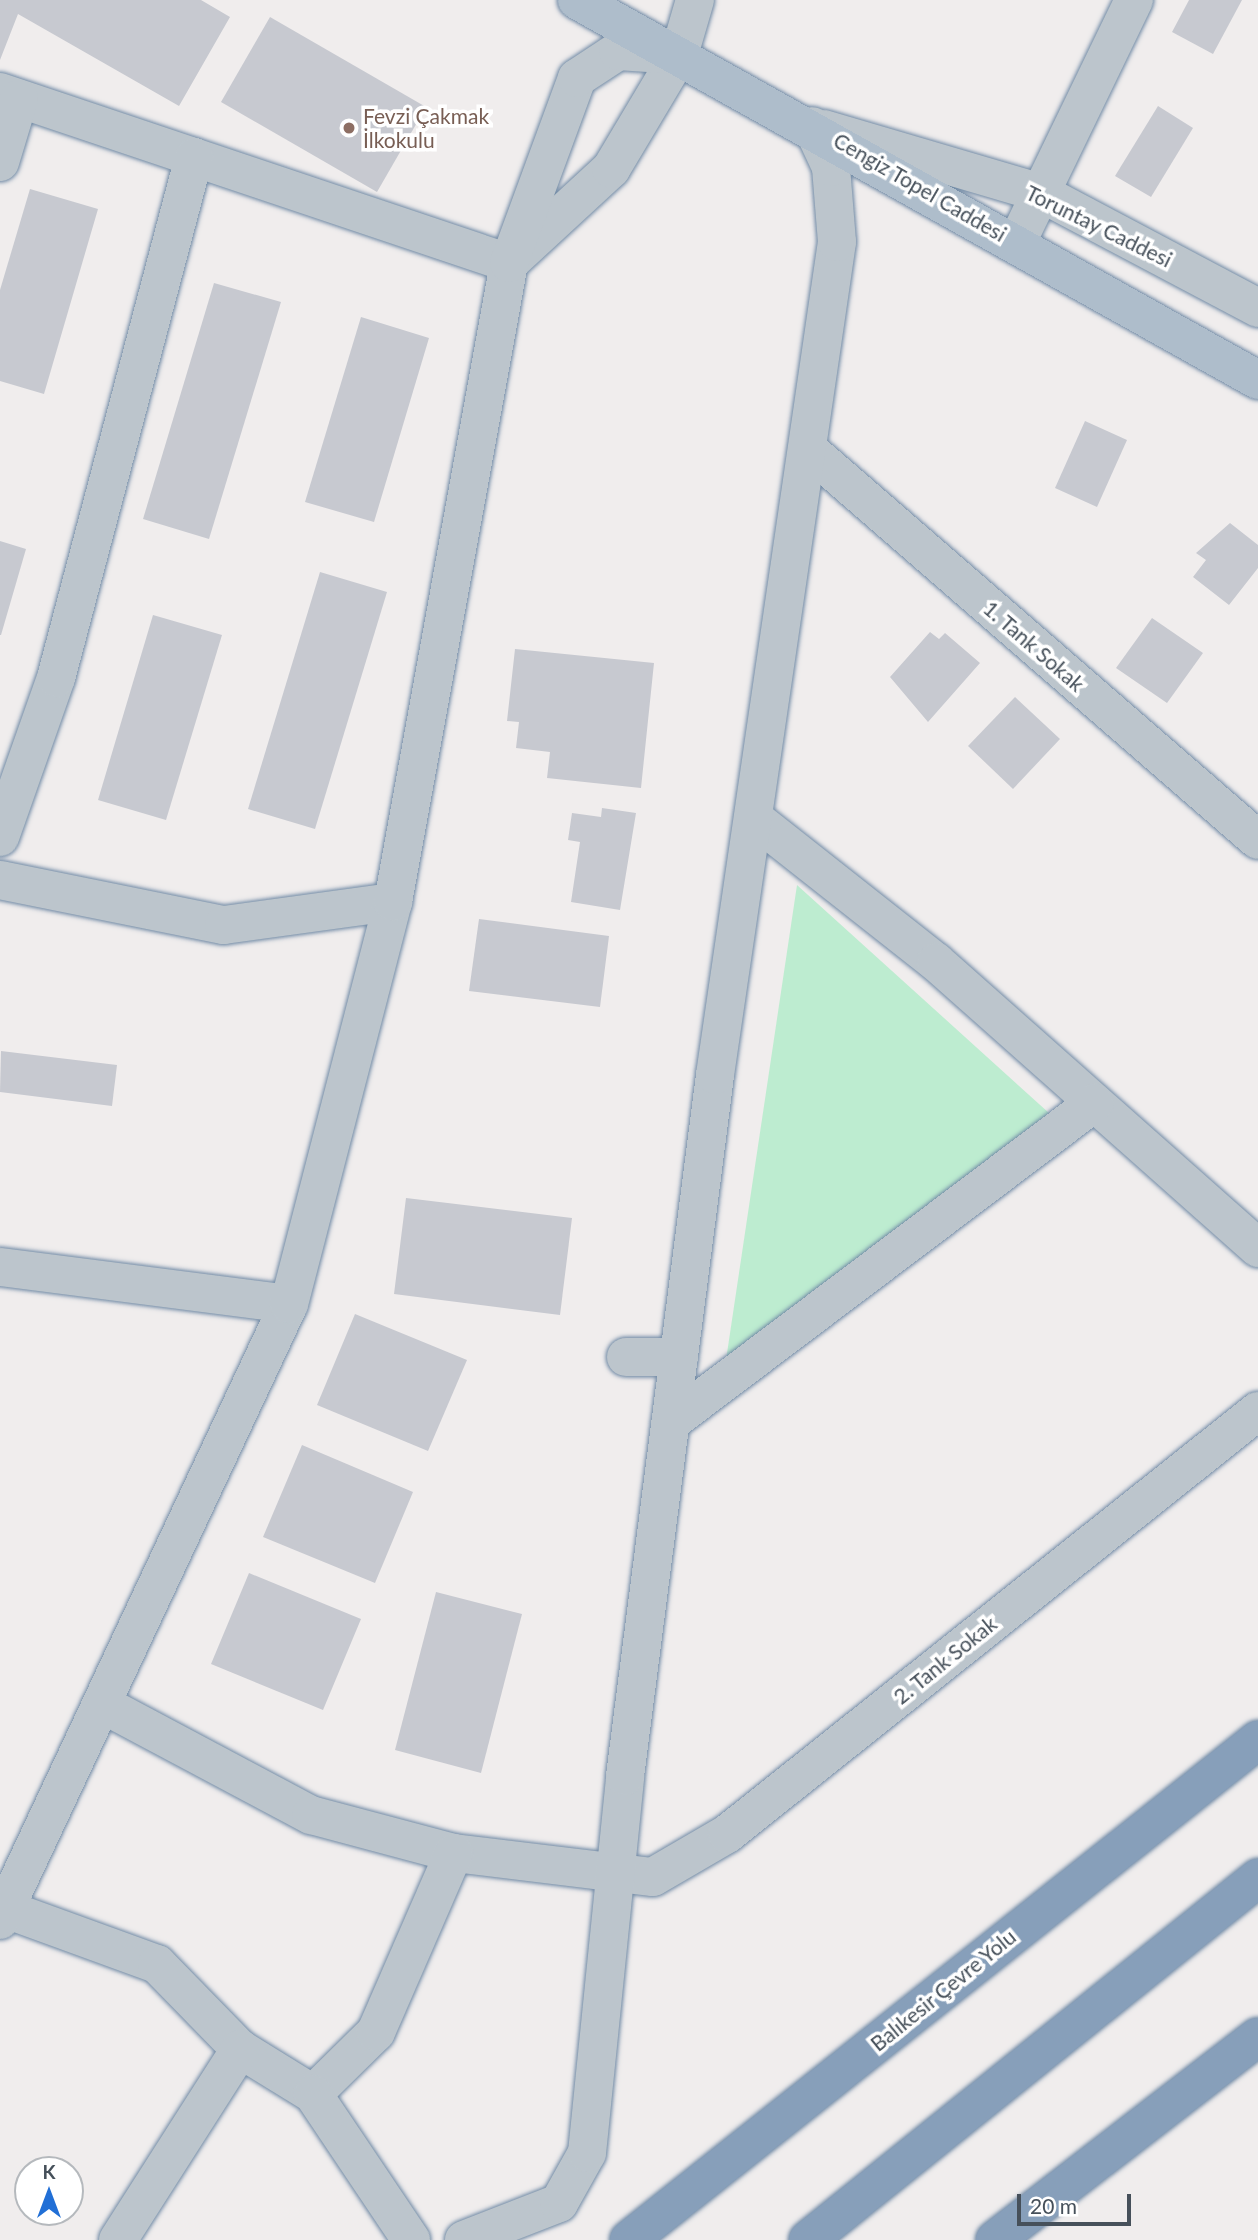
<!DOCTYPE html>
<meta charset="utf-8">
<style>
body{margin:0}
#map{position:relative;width:1258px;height:2240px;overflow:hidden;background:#f0eded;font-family:Lato,sans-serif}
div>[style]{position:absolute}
.green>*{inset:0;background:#bdecd0}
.building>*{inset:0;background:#c7c9d0}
.roads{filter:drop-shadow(0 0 2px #728ba6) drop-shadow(0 0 2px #728ba6)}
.minor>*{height:38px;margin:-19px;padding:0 19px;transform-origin:19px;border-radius:19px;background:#bcc5cc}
.major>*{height:38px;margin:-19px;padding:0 19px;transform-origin:19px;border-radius:19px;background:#aebdcb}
.highway>*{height:38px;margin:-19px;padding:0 19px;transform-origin:19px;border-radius:19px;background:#879fba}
.dots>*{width:19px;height:19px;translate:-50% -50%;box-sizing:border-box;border:4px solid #fff;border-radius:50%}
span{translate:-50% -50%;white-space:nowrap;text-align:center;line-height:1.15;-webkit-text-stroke:7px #fff;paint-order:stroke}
.education-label{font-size:21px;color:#785e54}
.left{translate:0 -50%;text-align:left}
.street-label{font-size:21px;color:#46505a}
.north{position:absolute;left:14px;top:2156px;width:70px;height:70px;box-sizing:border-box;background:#fff;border:2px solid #b5b9bd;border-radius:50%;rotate:0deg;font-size:19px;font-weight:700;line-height:28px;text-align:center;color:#46505a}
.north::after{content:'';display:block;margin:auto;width:24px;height:32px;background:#216fd6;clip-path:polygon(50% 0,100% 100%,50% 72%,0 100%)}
.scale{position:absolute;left:1017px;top:2194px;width:114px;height:32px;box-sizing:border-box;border:4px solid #46505a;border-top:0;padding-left:9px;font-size:21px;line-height:24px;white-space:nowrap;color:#46505a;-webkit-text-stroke:5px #fff;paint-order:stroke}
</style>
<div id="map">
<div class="green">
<div style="clip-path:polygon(797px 885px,1049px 1113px,726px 1360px)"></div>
</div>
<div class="building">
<div style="clip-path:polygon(0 0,201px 0,230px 17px,179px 106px,18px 14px,0 60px)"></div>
<div style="clip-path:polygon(1189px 0,1242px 0,1213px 54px,1172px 32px)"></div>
<div style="clip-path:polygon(270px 17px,426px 107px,377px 192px,221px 102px)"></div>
<div style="clip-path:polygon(1158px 106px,1193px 128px,1151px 197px,1115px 176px)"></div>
<div style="clip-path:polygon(30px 189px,98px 209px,44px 394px,0 381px,0 290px)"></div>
<div style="clip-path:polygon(214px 283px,281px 302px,209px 539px,143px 519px)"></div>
<div style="clip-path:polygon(361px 317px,429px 338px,374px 522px,305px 502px)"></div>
<div style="clip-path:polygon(1085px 421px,1127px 440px,1097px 507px,1055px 488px)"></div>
<div style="clip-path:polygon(1230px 523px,1258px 545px,1258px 568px,1229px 605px,1193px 577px,1206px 560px,1196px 553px)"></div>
<div style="clip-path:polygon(0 541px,26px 549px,1px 635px,0 635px)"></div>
<div style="clip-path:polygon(320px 572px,387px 592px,315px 829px,248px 809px)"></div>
<div style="clip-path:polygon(153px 615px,222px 635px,166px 820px,98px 800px)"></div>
<div style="clip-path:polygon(1152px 618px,1203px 653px,1167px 703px,1116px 668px)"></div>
<div style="clip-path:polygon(930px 632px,939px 639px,945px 633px,980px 663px,928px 722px,890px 677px)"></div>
<div style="clip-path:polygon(515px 649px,654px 663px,641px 788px,547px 778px,550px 752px,516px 748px,519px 722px,507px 721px)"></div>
<div style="clip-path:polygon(1015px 697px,1060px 739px,1013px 789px,968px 746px)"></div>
<div style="clip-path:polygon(602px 808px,636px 813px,620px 910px,571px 902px,580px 842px,568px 840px,572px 813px,601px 817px)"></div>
<div style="clip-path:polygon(479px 919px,609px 936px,600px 1007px,469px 991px)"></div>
<div style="clip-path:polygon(1px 1051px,117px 1065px,112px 1106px,0 1092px)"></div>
<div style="clip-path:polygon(406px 1198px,572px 1218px,560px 1315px,394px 1294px)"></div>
<div style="clip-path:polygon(355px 1314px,467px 1360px,428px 1451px,317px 1405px)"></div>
<div style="clip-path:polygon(302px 1445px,413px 1492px,375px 1583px,263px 1537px)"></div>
<div style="clip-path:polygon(249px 1573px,361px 1619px,323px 1710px,211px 1664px)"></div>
<div style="clip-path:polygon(436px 1592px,522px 1614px,481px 1773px,395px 1750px)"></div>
</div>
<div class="roads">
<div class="minor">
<div style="left:0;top:92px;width:537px;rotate:18.57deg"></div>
<div style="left:824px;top:129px;width:226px;rotate:16.4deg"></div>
<div style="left:1041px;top:193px;width:246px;rotate:27.9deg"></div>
<div style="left:0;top:162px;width:66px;rotate:-73.2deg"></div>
<div style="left:1017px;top:242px;width:269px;rotate:-64.2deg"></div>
<div style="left:509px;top:263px;width:139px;rotate:-42.7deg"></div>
<div style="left:611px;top:169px;width:133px;rotate:-59.2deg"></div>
<div style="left:679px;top:55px;width:57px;rotate:-73.8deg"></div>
<div style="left:810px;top:451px;width:593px;rotate:40.97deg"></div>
<div style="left:756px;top:820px;width:229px;rotate:38.3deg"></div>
<div style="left:936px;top:962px;width:431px;rotate:41.6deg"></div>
<div style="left:0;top:837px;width:169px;rotate:-70.6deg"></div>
<div style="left:56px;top:678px;width:539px;rotate:-75.16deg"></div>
<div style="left:0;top:880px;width:228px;rotate:11.4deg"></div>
<div style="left:224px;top:925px;width:171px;rotate:-7.8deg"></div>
<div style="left:0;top:1267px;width:291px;rotate:7.3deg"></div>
<div style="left:626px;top:1357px;width:53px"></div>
<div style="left:671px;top:1422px;width:530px;rotate:-37.02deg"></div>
<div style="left:102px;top:1704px;width:237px;rotate:28deg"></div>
<div style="left:311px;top:1815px;width:148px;rotate:14.9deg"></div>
<div style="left:454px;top:1853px;width:200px;rotate:6.9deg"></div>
<div style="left:653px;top:1877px;width:86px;rotate:-30.2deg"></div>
<div style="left:727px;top:1834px;width:679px;rotate:-38.54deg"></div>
<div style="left:0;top:1907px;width:167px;rotate:20deg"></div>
<div style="left:157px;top:1964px;width:119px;rotate:45.7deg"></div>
<div style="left:240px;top:2049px;width:86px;rotate:31.7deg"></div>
<div style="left:313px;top:2094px;width:88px;rotate:-44.5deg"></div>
<div style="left:376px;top:2032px;width:195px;rotate:-66.5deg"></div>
<div style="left:0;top:1920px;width:680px;rotate:-64.87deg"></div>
<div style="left:289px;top:1304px;width:415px;rotate:-75.5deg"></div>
<div style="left:393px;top:902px;width:649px;rotate:-79.71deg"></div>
<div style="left:509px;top:263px;width:197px;rotate:-69.8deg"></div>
<div style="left:577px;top:78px;width:49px;rotate:-33.4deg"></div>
<div style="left:618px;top:51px;width:61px;rotate:3.8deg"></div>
<div style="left:313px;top:2094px;width:176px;rotate:56.1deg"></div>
<div style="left:118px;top:2240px;width:227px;rotate:-57.4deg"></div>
<div style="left:464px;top:2240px;width:102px;rotate:-21.3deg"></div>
<div style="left:559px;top:2203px;width:57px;rotate:-60.8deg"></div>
<div style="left:587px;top:2153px;width:379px;rotate:-84.2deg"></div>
<div style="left:625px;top:1776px;width:707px;rotate:-82.68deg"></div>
<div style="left:715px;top:1075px;width:842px;rotate:-81.67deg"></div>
<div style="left:837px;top:242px;width:75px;rotate:-94.6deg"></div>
<div style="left:831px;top:167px;width:45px;rotate:-114.9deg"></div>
</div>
<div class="major">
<div style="left:577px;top:0;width:780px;rotate:29.16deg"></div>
</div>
<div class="highway">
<div style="left:629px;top:2240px;width:804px;rotate:-38.48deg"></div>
<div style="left:808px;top:2240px;width:578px;rotate:-38.81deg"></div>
<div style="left:995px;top:2240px;width:332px;rotate:-37.7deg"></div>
</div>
</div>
<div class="dots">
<div style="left:349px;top:128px;background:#8d6e63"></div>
</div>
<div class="education-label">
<span class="left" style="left:363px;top:128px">Fevzi Çakmak<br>İlkokulu</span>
</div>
<div class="street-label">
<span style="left:920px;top:187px;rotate:30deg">Cengiz Topel Caddesi</span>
<span style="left:1099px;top:226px;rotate:26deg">Toruntay Caddesi</span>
<span style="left:1034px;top:646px;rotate:41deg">1. Tank Sokak</span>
<span style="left:945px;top:1660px;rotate:-39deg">2. Tank Sokak</span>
<span style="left:943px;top:1990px;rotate:-39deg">Balıkesir Çevre Yolu</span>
</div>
<div class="north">K</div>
<div class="scale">20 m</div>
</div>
